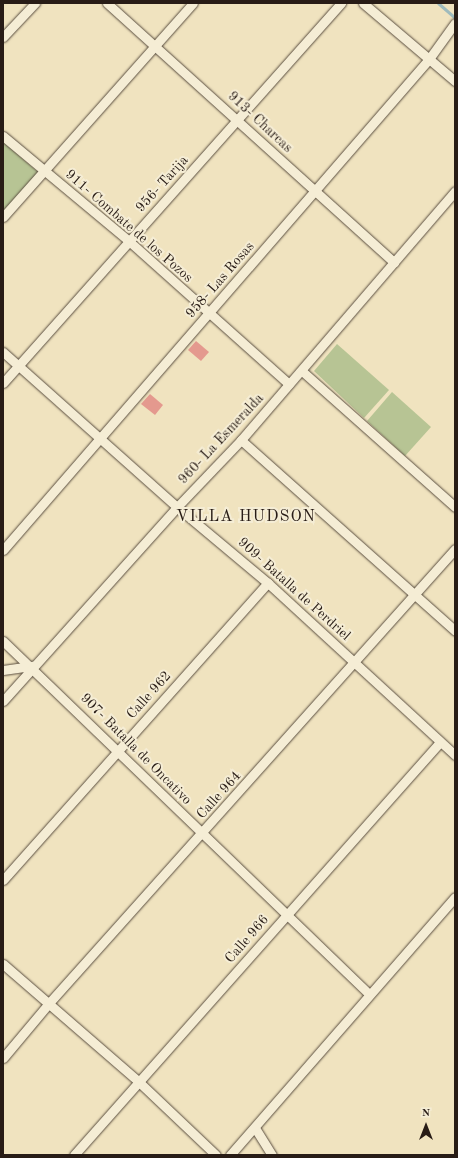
<!DOCTYPE html>
<style>
body{margin:0}
#map{position:relative;width:458px;height:1158px;overflow:hidden;background:#f0e3bf;font-family:"Old Standard TT",serif}
div>[style]{position:absolute}
.green>*{inset:0;background:#b7c494}
.stream>*{height:3px;margin:-1.5px;padding:0 1.5px;transform-origin:1.5px;border-radius:1.5px;background:#9fbbbd}
.building>*{inset:0;background:#e4998e}
.roads{filter:drop-shadow(0 0 1px #5a4e40) drop-shadow(0 0 1px #5a4e40)}
.minor>*{height:9px;margin:-4.5px;padding:0 4.5px;transform-origin:4.5px;border-radius:4.5px;background:#f5edd5}
span{translate:-50% -50%;white-space:nowrap;text-align:center;line-height:1.15;-webkit-text-stroke:4px #f5edd5;paint-order:stroke}
.street-label{font-size:14px;color:#281c16}
.quarter-label{font-size:16px;color:#281c16;letter-spacing:1px}
.frame{position:absolute;inset:0;border:4px solid #281c16;pointer-events:none}
.north{position:absolute;left:406px;top:1106px;width:40px;height:40px;-webkit-text-stroke:3px #f5edd5;paint-order:stroke;rotate:0deg;font-size:11px;font-weight:700;line-height:16px;text-align:center;color:#281c16}
.north::after{content:'';display:block;margin:auto;width:14px;height:18px;background:#281c16;clip-path:polygon(50% 0,100% 100%,50% 72%,0 100%)}
</style>
<div id="map">
<div class="green">
<div style="clip-path:polygon(3px 142px,38px 172px,3px 212px)"></div>
<div style="clip-path:polygon(337px 344px,389px 390px,364px 418px,314px 371px)"></div>
<div style="clip-path:polygon(392px 392px,431px 427px,405px 456px,367px 421px)"></div>
</div>
<div class="stream">
<div style="left:438px;top:3px;width:23px;rotate:41deg"></div>
</div>
<div class="building">
<div style="clip-path:polygon(196px 341px,209px 352px,201px 361px,188px 350px)"></div>
<div style="clip-path:polygon(150px 394px,163px 405px,155px 415px,141px 404px)"></div>
</div>
<div class="roads">
<div class="minor">
<div style="left:107px;top:3px;width:387px;rotate:42.1deg"></div>
<div style="left:363px;top:3px;width:121px;rotate:40.3deg"></div>
<div style="left:3px;top:37px;width:47px;rotate:-46.7deg"></div>
<div style="left:3px;top:136px;width:165px;rotate:39.8deg"></div>
<div style="left:130px;top:242px;width:213px;rotate:41.8deg"></div>
<div style="left:3px;top:217px;width:286px;rotate:-48.4deg"></div>
<div style="left:3px;top:352px;width:233px;rotate:41.7deg"></div>
<div style="left:177px;top:507px;width:119px;rotate:39.9deg"></div>
<div style="left:268px;top:583px;width:254px;rotate:42.6deg"></div>
<div style="left:302px;top:371px;width:205px;rotate:41.6deg"></div>
<div style="left:3px;top:383px;width:509px;rotate:-48.35deg"></div>
<div style="left:241px;top:440px;width:287px;rotate:41.7deg"></div>
<div style="left:3px;top:550px;width:650px;rotate:-49.05deg"></div>
<div style="left:429px;top:59px;width:44px;rotate:-54.2deg"></div>
<div style="left:3px;top:641px;width:508px;rotate:43.96deg"></div>
<div style="left:3px;top:670px;width:30px;rotate:-8deg"></div>
<div style="left:3px;top:701px;width:261px;rotate:-48.1deg"></div>
<div style="left:177px;top:507px;width:93px;rotate:-46.3deg"></div>
<div style="left:241px;top:440px;width:328px;rotate:-49.3deg"></div>
<div style="left:3px;top:880px;width:398px;rotate:-48.3deg"></div>
<div style="left:3px;top:964px;width:180px;rotate:40.9deg"></div>
<div style="left:139px;top:1082px;width:106px;rotate:43.5deg"></div>
<div style="left:3px;top:1058px;width:72px;rotate:-50.1deg"></div>
<div style="left:49px;top:1003px;width:609px;rotate:-48.19deg"></div>
<div style="left:255px;top:1128px;width:32px;rotate:58deg"></div>
<div style="left:74px;top:1155px;width:552px;rotate:-48.45deg"></div>
<div style="left:230px;top:1155px;width:342px;rotate:-48.9deg"></div>
</div>
</div>
<div class="street-label">
<span style="left:260px;top:122px;rotate:43deg">913- Charcas</span>
<span style="left:162px;top:184px;rotate:-48deg">956- Tarija</span>
<span style="left:129px;top:226px;rotate:41deg">911- Combate de los Pozos</span>
<span style="left:220px;top:280px;rotate:-49deg">958- Las Rosas</span>
<span style="left:221px;top:439px;rotate:-47deg">960- La Esmeralda</span>
<span style="left:294px;top:589px;rotate:42deg">909- Batalla de Perdriel</span>
<span style="left:149px;top:695px;rotate:-48deg">Calle 962</span>
<span style="left:136px;top:749px;rotate:45deg">907- Batalla de Oncativo</span>
<span style="left:219px;top:795px;rotate:-48deg">Calle 964</span>
<span style="left:247px;top:939px;rotate:-49deg">Calle 966</span>
</div>
<div class="quarter-label">
<span style="left:246px;top:517px">VILLA HUDSON</span>
</div>
<div class="frame"></div>
<div class="north">N</div>
</div>
